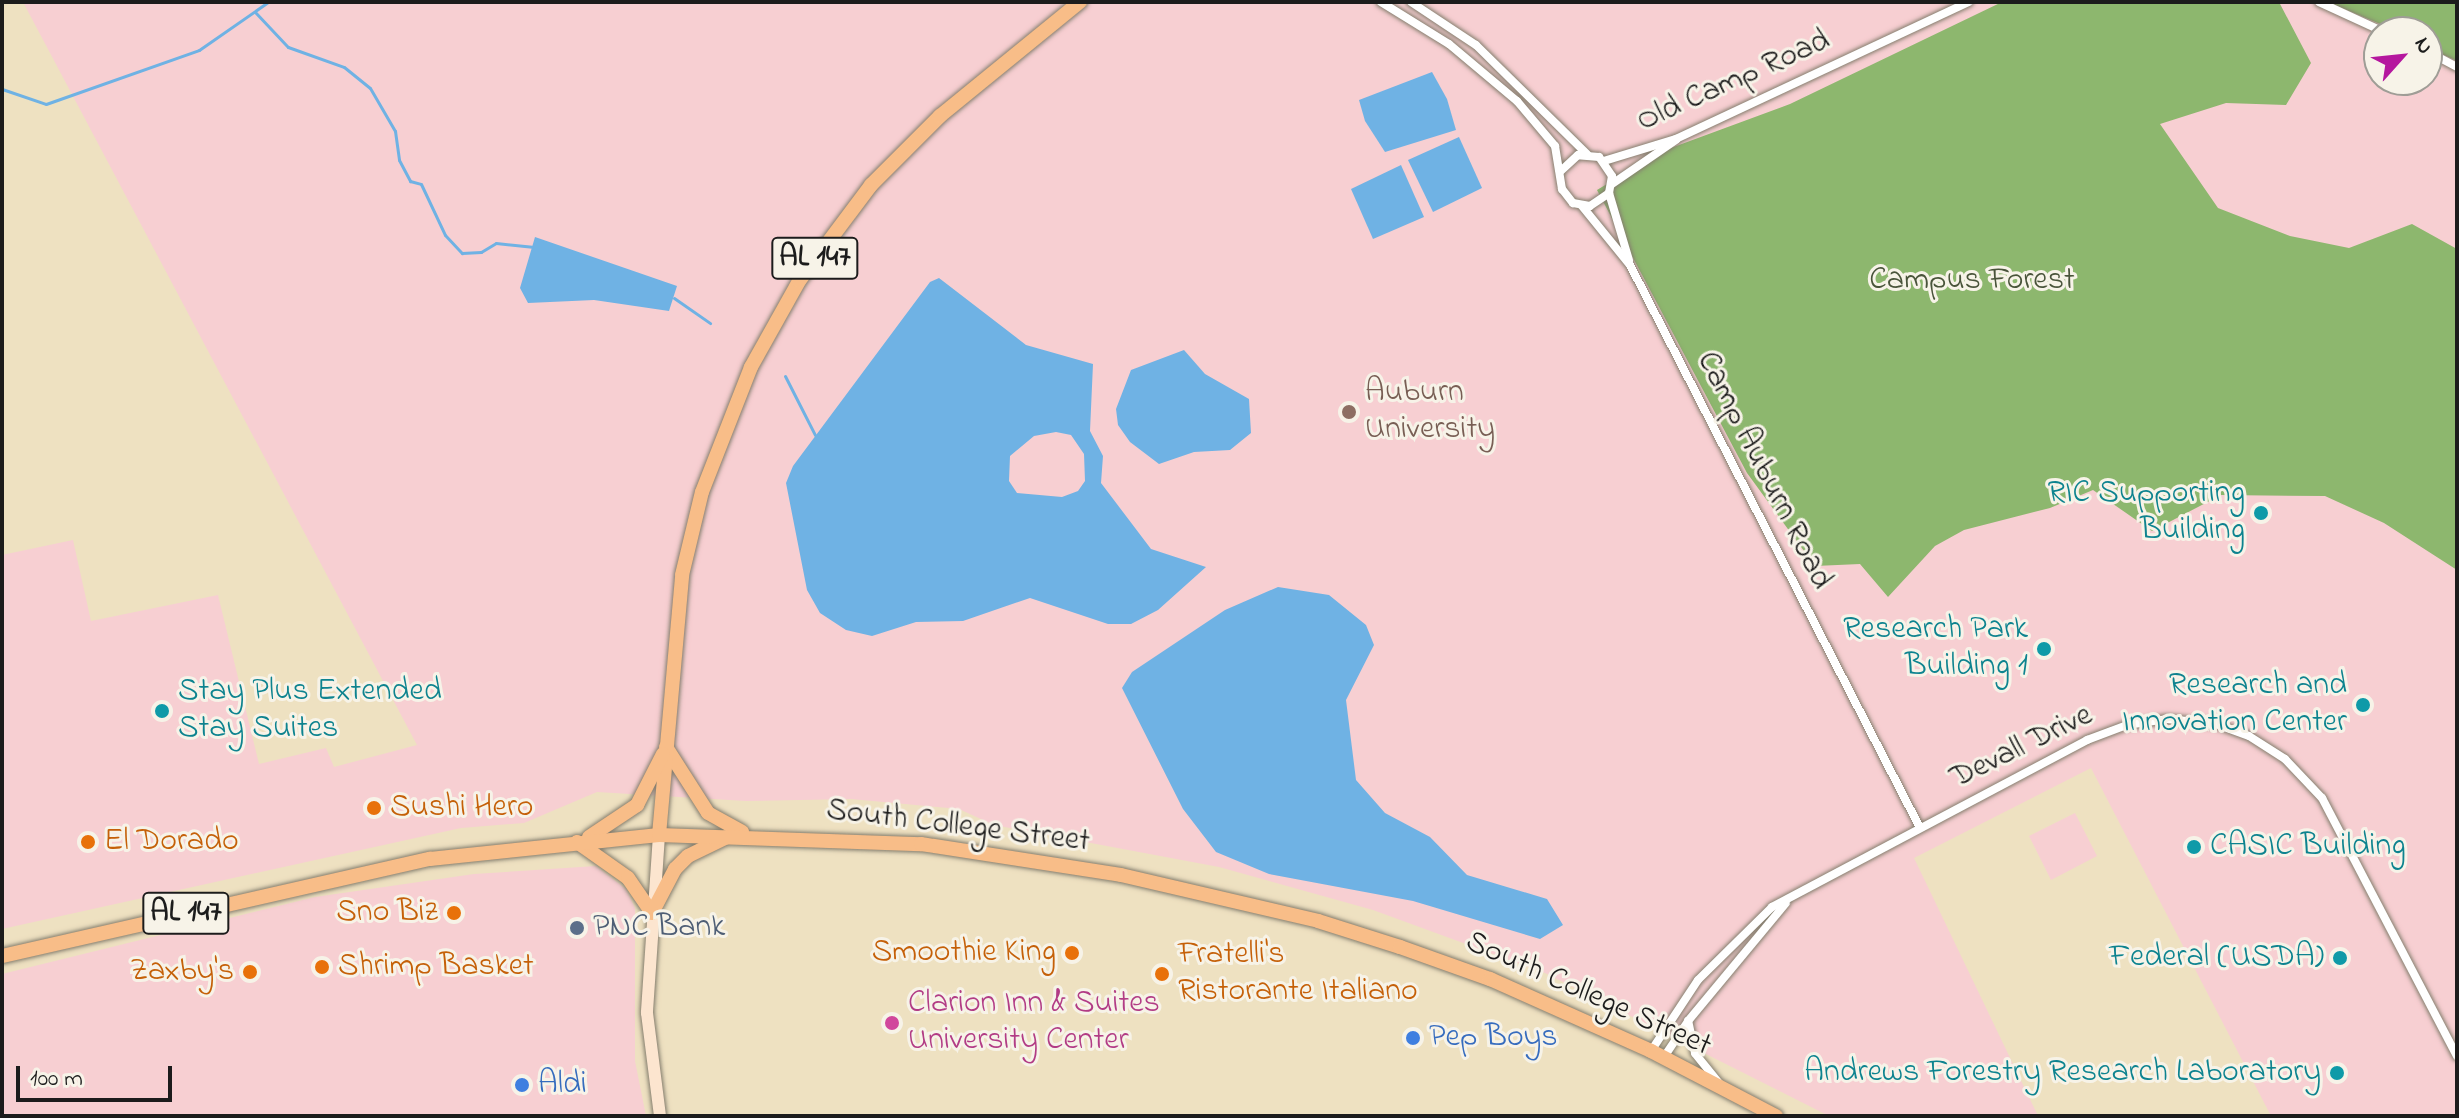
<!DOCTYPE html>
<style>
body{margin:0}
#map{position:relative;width:2459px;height:1118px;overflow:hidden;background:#eee1c1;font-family:"Indie Flower",sans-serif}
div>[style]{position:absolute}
.built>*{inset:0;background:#f7cfd2}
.forest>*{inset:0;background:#8db76e}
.water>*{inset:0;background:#6fb2e4}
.stream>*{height:3px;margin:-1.5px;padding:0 1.5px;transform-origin:1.5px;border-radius:1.5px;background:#6fb2e4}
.roads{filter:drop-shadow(0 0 2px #857e6e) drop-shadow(0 0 2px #857e6e)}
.street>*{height:8px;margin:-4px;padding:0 4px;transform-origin:4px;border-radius:4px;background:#fff}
.secondary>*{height:12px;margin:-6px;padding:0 6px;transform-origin:6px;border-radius:6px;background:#fce5cf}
.primary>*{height:14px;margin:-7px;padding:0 7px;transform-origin:7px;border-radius:7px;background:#f8bd88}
.dots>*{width:22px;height:22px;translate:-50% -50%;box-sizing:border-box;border:4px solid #f7f3e8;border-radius:50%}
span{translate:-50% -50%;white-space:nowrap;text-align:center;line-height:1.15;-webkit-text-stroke:6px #f7f3e8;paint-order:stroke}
.shield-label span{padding:2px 6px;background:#f7f3e8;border:2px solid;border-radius:6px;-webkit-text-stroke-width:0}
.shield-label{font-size:30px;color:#1c1c1c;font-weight:700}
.street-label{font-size:32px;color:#1c1c1c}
.park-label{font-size:32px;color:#49543a}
.education-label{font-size:32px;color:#785e54}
.left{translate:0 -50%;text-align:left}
.culture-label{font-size:32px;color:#0d838f}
.right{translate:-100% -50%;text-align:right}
.food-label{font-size:32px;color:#c56008}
.service-label{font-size:32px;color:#4e5e75}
.hotel-label{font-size:32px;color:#b23c85}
.shop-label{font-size:32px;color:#366cbe}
.frame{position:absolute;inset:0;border:4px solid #1c1c1c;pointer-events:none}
.north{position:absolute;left:2363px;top:16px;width:80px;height:80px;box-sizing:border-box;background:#f7f3e8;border:2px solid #9f9d96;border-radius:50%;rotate:63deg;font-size:22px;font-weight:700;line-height:32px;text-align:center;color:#1c1c1c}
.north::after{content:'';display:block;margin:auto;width:28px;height:36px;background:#b5179e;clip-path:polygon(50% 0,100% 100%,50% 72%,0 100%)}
.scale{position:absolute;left:16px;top:1066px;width:156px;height:36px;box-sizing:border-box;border:4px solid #1c1c1c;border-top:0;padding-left:10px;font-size:24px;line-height:28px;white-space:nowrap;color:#1c1c1c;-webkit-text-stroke:6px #f7f3e8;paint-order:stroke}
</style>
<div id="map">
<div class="built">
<div style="clip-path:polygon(evenodd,23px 2px,2457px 2px,2457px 1116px,2271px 1116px,2091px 768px,1914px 858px,2038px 1116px,1829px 1116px,1545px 973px,1373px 910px,1219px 867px,994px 825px,959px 809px,851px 799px,746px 801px,597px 792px,524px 823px,461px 828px,2px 929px,2px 555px,73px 540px,91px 621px,218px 595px,259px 764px,326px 748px,334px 767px,417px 745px,23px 2px,2379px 32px,2427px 32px,2427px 80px,2379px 80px,2379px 32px)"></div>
<div style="clip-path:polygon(2075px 813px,2097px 856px,2051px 880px,2029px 836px)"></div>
<div style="clip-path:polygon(596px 866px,626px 889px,635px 908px,635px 1061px,646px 1116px,2px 1116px,2px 974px,315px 897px,474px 874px)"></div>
</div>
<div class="forest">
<div style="clip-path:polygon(2002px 2px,2279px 2px,2311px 63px,2286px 105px,2226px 103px,2160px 124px,2218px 208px,2290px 236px,2349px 248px,2412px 224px,2457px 249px,2457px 570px,2384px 523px,2325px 496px,2221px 495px,2152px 531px,2093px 490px,2050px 508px,1964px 530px,1935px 546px,1888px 597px,1860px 564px,1815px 566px,1747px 473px,1597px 190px,1660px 152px,1790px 104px)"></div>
<div style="clip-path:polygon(2328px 2px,2457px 2px,2457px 61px,2427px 47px,2427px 32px,2399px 32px)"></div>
</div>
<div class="water">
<div style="clip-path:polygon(1432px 72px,1447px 99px,1456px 130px,1385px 152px,1365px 121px,1359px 100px)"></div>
<div style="clip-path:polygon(1459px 137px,1482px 188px,1433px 212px,1408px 160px)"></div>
<div style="clip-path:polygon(1401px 165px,1424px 217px,1373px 239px,1351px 189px)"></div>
<div style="clip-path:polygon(535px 237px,677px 286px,669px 311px,594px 300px,528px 303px,520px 288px)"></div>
<div style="clip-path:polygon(evenodd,939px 278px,1026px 345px,1093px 364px,1090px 431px,1103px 456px,1101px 483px,1151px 549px,1206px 567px,1158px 610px,1131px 624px,1108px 624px,1030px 598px,963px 621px,916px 622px,872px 636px,846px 630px,820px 613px,807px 590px,786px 483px,793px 466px,930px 282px,939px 278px,1056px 432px,1071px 435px,1084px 454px,1085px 481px,1078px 491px,1062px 497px,1017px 493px,1009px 481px,1010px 456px,1034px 436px,1056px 432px)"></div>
<div style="clip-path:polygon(1184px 350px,1205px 374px,1249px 399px,1251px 433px,1230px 450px,1194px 452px,1159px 464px,1130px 442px,1118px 425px,1116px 409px,1131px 370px)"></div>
<div style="clip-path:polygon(1278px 587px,1329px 595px,1366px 625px,1374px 645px,1346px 700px,1356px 780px,1385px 813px,1430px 837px,1467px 875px,1547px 899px,1563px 925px,1540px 939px,1413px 901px,1269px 874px,1216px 852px,1183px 809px,1122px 688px,1132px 672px,1225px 610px)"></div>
</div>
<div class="stream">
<div style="left:255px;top:12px;width:48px;rotate:46.7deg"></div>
<div style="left:288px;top:47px;width:59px;rotate:19.7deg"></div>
<div style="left:344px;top:67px;width:33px;rotate:39deg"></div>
<div style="left:370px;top:88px;width:50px;rotate:59.8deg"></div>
<div style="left:395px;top:131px;width:29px;rotate:82deg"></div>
<div style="left:399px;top:160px;width:24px;rotate:62deg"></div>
<div style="left:410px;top:181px;width:11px;rotate:15deg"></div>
<div style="left:421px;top:184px;width:56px;rotate:64.8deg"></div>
<div style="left:445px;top:235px;width:25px;rotate:47deg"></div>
<div style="left:462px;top:253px;width:19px;rotate:-3deg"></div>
<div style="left:481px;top:252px;width:17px;rotate:-31deg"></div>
<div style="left:496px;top:243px;width:36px;rotate:6deg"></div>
<div style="left:2px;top:89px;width:46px;rotate:18.8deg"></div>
<div style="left:46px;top:104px;width:162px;rotate:-19.4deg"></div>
<div style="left:199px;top:50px;width:84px;rotate:-34.8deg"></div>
<div style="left:674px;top:298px;width:44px;rotate:34.8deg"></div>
<div style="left:785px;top:376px;width:66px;rotate:63deg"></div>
</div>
<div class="roads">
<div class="street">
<div style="left:1381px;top:2px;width:80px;rotate:31.7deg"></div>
<div style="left:1449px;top:44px;width:89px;rotate:40deg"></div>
<div style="left:1517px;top:101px;width:59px;rotate:49.8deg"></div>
<div style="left:1555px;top:146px;width:44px;rotate:80.8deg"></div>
<div style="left:1562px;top:189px;width:18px;rotate:52deg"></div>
<div style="left:1573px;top:203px;width:17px;rotate:10deg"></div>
<div style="left:1590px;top:206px;width:23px;rotate:-34deg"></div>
<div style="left:1609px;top:193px;width:17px;rotate:-80deg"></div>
<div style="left:1612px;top:176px;width:23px;rotate:-124deg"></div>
<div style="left:1599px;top:157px;width:21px;rotate:-175deg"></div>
<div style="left:1578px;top:155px;width:23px;rotate:137deg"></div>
<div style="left:1411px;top:2px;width:78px;rotate:33.5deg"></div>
<div style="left:1476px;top:45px;width:156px;rotate:44.5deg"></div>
<div style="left:2319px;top:2px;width:72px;rotate:24.8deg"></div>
<div style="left:2427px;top:51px;width:34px;rotate:28deg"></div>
<div style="left:1604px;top:161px;width:75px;rotate:-17deg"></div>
<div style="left:1676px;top:139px;width:323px;rotate:-25.1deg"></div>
<div style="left:1612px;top:184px;width:78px;rotate:-34.5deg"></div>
<div style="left:1609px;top:193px;width:70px;rotate:73.4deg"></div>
<div style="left:1582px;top:206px;width:76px;rotate:50.9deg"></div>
<div style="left:1630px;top:265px;width:631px;rotate:62.74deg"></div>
<div style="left:1651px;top:1051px;width:85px;rotate:-56.5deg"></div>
<div style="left:1698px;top:980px;width:104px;rotate:-44.6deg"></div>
<div style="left:1772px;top:907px;width:357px;rotate:-27.9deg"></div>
<div style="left:2087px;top:740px;width:43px;rotate:-20.6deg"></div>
<div style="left:2127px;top:725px;width:40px;rotate:-8.5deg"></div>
<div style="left:2167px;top:719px;width:49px;rotate:5.8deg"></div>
<div style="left:2216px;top:724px;width:35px;rotate:20deg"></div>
<div style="left:2249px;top:736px;width:43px;rotate:32.6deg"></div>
<div style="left:2285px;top:759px;width:54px;rotate:46.5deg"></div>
<div style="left:2322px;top:798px;width:291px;rotate:62.4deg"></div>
<div style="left:1664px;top:1057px;width:40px;rotate:-56deg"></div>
<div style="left:1719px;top:1083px;width:38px;rotate:-129deg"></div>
<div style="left:1695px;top:1053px;width:33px;rotate:-102deg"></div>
<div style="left:1688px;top:1021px;width:153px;rotate:-50.3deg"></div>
</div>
<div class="secondary">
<div style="left:659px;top:835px;width:178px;rotate:93.9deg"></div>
<div style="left:647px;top:1013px;width:104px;rotate:82.8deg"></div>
</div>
<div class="primary">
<div style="left:666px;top:747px;width:78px;rotate:57.5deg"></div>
<div style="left:708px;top:813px;width:39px;rotate:29deg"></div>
<div style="left:659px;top:835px;width:261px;rotate:-84.9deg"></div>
<div style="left:682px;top:575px;width:85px;rotate:-76.5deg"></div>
<div style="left:702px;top:492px;width:134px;rotate:-68.6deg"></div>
<div style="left:751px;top:367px;width:98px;rotate:-60.8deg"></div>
<div style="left:799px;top:281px;width:120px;rotate:-53.1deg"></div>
<div style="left:871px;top:185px;width:98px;rotate:-45deg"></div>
<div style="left:940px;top:116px;width:181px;rotate:-39.2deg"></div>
<div style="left:589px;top:837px;width:58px;rotate:-33.7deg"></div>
<div style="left:637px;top:805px;width:57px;rotate:-63deg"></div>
<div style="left:577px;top:842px;width:62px;rotate:35.2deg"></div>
<div style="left:628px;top:878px;width:42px;rotate:55.6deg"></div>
<div style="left:652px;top:913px;width:50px;rotate:-62.4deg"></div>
<div style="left:675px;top:869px;width:18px;rotate:-45deg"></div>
<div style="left:688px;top:856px;width:43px;rotate:-26deg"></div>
<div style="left:2px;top:956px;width:439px;rotate:-12.8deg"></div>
<div style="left:430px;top:859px;width:230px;rotate:-6deg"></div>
<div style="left:659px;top:835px;width:262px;rotate:2deg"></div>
<div style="left:921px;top:844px;width:202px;rotate:8.8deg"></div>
<div style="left:1121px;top:875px;width:202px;rotate:13.1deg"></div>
<div style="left:1318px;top:921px;width:86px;rotate:17.6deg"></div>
<div style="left:1400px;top:947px;width:96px;rotate:19.6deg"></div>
<div style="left:1490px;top:979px;width:176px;rotate:24.1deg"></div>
<div style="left:1651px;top:1051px;width:141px;rotate:27.5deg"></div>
</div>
</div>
<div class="dots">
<div style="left:1349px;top:412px;background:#8d6e63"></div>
<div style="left:2261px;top:513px;background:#0f9aa8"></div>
<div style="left:2044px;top:649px;background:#0f9aa8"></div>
<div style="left:2363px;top:705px;background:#0f9aa8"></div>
<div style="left:162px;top:711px;background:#0f9aa8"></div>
<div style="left:374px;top:808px;background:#e8710a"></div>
<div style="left:88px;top:842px;background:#e8710a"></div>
<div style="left:2194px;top:847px;background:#0f9aa8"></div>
<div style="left:454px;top:913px;background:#e8710a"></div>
<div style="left:577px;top:928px;background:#5c6f8a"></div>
<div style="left:1072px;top:953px;background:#e8710a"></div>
<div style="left:2340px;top:958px;background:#0f9aa8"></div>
<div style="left:322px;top:967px;background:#e8710a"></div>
<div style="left:250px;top:972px;background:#e8710a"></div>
<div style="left:1162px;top:974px;background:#e8710a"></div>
<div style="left:892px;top:1023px;background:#d1479c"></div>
<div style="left:1413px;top:1038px;background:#3f7fe0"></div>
<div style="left:2337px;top:1073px;background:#0f9aa8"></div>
<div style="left:522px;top:1085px;background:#3f7fe0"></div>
</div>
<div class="shield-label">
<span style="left:815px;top:258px">AL 147</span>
<span style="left:186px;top:913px">AL 147</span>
</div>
<div class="street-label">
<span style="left:1734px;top:82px;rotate:-24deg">Old Camp Road</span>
<span style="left:1763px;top:471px;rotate:63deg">Camp Auburn Road</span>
<span style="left:2022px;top:748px;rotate:-26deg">Devall Drive</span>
<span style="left:958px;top:827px;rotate:7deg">South College Street</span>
<span style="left:1588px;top:995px;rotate:24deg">South College Street</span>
</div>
<div class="park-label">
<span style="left:1972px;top:281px">Campus Forest</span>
</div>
<div class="education-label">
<span class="left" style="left:1365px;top:412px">Auburn<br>University</span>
</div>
<div class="culture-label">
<span class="right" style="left:2245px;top:513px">RIC Supporting<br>Building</span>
<span class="right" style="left:2028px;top:649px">Research Park<br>Building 1</span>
<span class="right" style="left:2347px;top:705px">Research and<br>Innovation Center</span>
<span class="left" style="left:178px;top:711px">Stay Plus Extended<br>Stay Suites</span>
<span class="left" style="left:2210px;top:847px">CASIC Building</span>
<span class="right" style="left:2324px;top:958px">Federal (USDA)</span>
<span class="right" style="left:2321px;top:1073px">Andrews Forestry Research Laboratory</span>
</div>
<div class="food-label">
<span class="left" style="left:390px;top:808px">Sushi Hero</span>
<span class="left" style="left:104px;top:842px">El Dorado</span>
<span class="right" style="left:438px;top:913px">Sno Biz</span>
<span class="right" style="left:1056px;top:953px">Smoothie King</span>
<span class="left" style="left:1178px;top:974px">Fratelli's<br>Ristorante Italiano</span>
<span class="left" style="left:338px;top:967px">Shrimp Basket</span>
<span class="right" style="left:234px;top:972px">Zaxby's</span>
</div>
<div class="service-label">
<span class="left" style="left:593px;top:928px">PNC Bank</span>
</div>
<div class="hotel-label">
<span class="left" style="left:908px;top:1023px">Clarion Inn &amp; Suites<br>University Center</span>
</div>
<div class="shop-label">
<span class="left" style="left:1429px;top:1038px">Pep Boys</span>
<span class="left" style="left:538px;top:1085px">Aldi</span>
</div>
<div class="frame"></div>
<div class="north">N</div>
<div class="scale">100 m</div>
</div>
